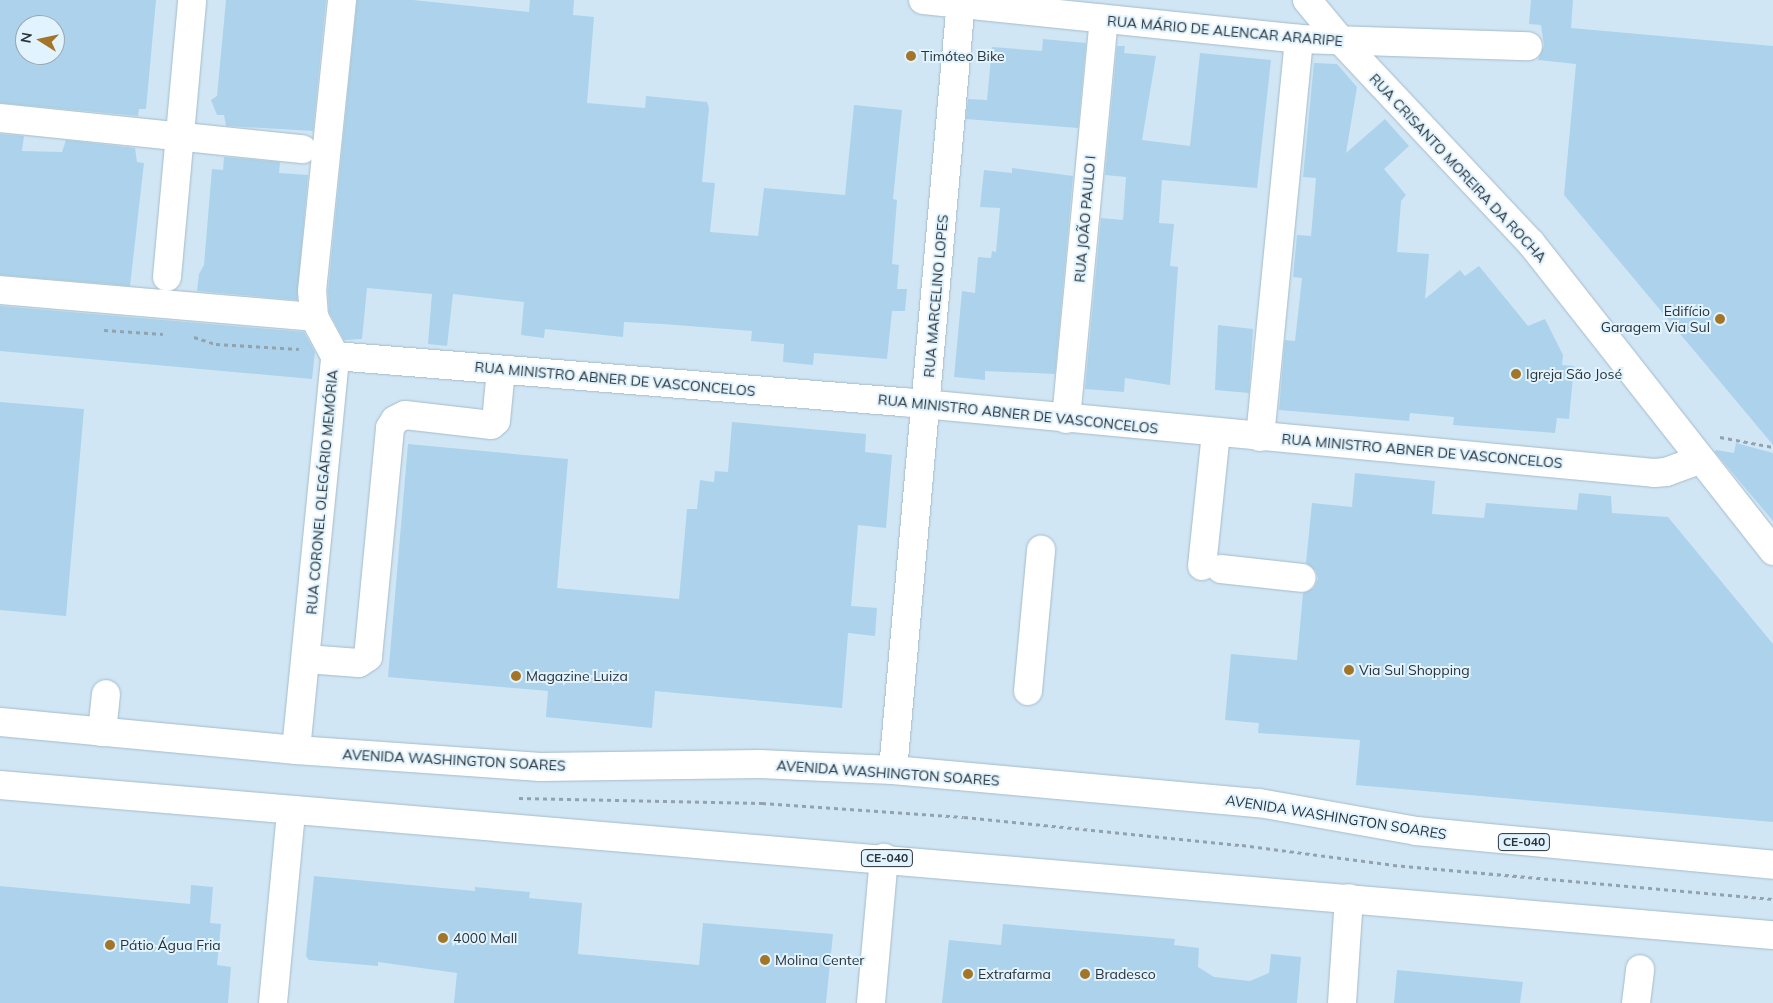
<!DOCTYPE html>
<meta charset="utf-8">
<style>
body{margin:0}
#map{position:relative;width:1773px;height:1003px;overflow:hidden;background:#d0e6f5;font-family:Mulish,sans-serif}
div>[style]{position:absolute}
.building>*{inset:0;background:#acd3eb}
.path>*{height:3px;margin-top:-1.5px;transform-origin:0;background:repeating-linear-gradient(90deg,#92a3ae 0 4px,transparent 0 8px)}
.roads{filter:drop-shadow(0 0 1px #a6bbc9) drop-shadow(0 0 1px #a6bbc9)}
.minor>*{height:28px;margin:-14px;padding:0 14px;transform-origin:14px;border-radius:14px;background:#fff}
.highway>*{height:28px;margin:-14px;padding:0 14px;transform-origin:14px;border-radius:14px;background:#fff}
.dots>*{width:14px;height:14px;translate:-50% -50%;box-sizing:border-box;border:2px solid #e1f3fe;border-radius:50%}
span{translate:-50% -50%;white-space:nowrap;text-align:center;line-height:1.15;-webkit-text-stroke:4px #e1f3fe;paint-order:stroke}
.shield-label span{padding:1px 4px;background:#e1f3fe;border:1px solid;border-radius:4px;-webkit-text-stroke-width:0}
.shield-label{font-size:12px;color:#2a3338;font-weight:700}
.street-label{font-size:14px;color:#2a3338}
.poi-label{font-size:14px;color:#2a3338}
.left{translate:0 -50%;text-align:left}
.right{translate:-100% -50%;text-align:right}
.north{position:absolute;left:15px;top:15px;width:50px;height:50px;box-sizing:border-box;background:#e1f3fe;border:1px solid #98a6af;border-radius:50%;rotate:280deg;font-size:14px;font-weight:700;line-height:20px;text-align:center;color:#2a3338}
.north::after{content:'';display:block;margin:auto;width:18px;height:22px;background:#a37528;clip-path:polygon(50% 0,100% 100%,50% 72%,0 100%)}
</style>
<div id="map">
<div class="building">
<div style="clip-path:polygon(evenodd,0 0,156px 0,146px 109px,139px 109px,138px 116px,0 103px,0 0,25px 25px,55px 25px,55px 55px,25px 55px,25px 25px)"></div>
<div style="clip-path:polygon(226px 0,326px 0,313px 131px,226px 126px,224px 115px,217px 115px,211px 100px,217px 96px)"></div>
<div style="clip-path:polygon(357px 0,413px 0,529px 12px,530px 0,574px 0,573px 15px,594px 17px,587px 103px,645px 108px,646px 96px,707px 102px,709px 108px,702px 182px,715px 183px,710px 232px,758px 236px,764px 188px,845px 195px,854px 105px,902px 110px,893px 199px,897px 200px,892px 264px,899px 265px,897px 289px,907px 289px,905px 311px,892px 311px,887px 359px,814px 353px,813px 365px,783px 362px,784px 344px,751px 341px,752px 331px,663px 324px,624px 322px,623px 337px,545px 329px,544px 338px,521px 335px,524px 302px,453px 294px,447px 346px,428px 344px,432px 294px,367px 288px,362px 339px,344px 340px,329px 312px,328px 291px)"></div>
<div style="clip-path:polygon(1531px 0,1573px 0,1571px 28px,1773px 46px,1773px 445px,1564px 195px,1576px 64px,1538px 60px,1544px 46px,1541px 25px,1529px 24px)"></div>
<div style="clip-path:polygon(1043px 39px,1086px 43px,1078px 128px,966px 119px,968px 99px,987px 100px,992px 47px,1042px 51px)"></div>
<div style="clip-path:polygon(1117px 46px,1125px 46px,1124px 53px,1156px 56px,1142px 140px,1190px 146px,1200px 53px,1271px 60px,1257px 188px,1162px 180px,1159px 223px,1174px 224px,1170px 266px,1178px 267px,1170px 385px,1125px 378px,1124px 392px,1085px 389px,1101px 218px,1123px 220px,1126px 177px,1105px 175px)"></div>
<div style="clip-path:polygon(1314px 63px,1337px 64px,1357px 87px,1346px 153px,1385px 119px,1409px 146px,1384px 169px,1406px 195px,1401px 201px,1397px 252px,1429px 254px,1425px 299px,1460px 270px,1465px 276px,1479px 266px,1528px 326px,1545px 319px,1563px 355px,1562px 365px,1574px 366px,1569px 419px,1557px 418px,1555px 433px,1453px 425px,1454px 417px,1410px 413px,1409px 421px,1279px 410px,1285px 340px,1295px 341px,1302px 278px,1293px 277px,1297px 235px,1311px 236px,1316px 178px,1303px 177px)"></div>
<div style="clip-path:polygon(0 134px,24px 136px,22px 151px,62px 152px,66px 140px,135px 148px,137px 162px,144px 163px,130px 286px,0 275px)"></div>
<div style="clip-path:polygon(224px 157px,280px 162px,279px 173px,308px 175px,297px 300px,197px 291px,199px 274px,204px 265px,212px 169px,223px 170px)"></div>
<div style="clip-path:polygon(1012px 168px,1073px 176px,1055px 374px,985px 371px,985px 380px,954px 377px,962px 291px,975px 293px,978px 257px,991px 258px,992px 251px,996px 252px,1000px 208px,980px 207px,984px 170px,1012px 173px)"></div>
<div style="clip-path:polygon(0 306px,304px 332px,315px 352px,312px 379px,0 351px)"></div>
<div style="clip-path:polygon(1218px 325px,1253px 329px,1249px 393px,1215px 390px)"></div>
<div style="clip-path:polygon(0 402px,84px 409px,66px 616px,0 610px)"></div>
<div style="clip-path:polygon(732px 422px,866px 434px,865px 452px,892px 455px,886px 528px,858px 525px,851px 606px,877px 608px,875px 636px,848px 633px,842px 708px,655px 691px,652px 728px,546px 717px,548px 691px,388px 677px,408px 444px,568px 459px,557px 588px,679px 599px,687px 509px,697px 509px,700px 480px,714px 482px,715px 471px,728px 472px)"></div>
<div style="clip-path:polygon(1736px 443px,1773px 453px,1773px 521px,1715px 452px,1716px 450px,1734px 453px)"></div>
<div style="clip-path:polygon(1355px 473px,1435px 481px,1432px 514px,1484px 518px,1486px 503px,1577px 510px,1579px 493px,1611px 496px,1612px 513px,1668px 517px,1773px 644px,1773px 822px,1356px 785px,1360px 740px,1258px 733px,1259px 723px,1225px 720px,1231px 654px,1297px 660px,1303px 593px,1314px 588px,1318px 579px,1316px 571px,1306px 563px,1312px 503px,1352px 507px)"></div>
<div style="clip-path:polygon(314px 876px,475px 891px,475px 887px,530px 892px,529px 898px,582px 903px,578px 954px,699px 965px,703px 923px,833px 934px,826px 1003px,454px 1003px,457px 973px,378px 962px,378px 966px,309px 960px,306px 956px)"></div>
<div style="clip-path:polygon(191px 885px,213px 887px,210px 923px,221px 924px,217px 965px,231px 967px,228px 1003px,0 1003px,0 886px,190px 904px)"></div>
<div style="clip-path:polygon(1003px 924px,1175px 939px,1174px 945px,1199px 948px,1198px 967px,1214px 977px,1250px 981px,1269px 973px,1271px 954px,1301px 957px,1297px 1003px,942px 1003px,949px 940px,1001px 945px)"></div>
<div style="clip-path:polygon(1397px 970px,1523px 982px,1520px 1003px,1394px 1003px)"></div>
</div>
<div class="path">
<div style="left:104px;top:330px;width:59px;rotate:3.9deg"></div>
<div style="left:194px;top:337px;width:23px;rotate:18deg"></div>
<div style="left:216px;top:344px;width:83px;rotate:3.4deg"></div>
<div style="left:1720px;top:437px;width:54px;rotate:10.7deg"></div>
<div style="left:519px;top:798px;width:243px;rotate:1.2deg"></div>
<div style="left:762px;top:803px;width:202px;rotate:4deg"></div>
<div style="left:964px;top:817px;width:279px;rotate:5.8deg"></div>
<div style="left:1242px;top:845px;width:152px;rotate:7.5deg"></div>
<div style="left:1393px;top:865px;width:382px;rotate:5.1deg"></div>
</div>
<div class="roads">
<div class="minor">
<div style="left:923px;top:0;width:378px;rotate:5.9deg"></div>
<div style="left:1299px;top:39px;width:229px;rotate:1.8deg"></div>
<div style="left:1307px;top:0;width:55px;rotate:50.2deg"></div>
<div style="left:1342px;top:42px;width:276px;rotate:46.8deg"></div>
<div style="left:1531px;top:243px;width:392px;rotate:51.8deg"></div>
<div style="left:0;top:118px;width:304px;rotate:5.9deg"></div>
<div style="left:167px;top:277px;width:278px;rotate:-84.8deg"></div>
<div style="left:0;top:290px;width:315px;rotate:4.9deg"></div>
<div style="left:335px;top:356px;width:569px;rotate:4.64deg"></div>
<div style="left:902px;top:402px;width:755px;rotate:5.39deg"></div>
<div style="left:1654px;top:473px;width:12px;rotate:-5deg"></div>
<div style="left:1666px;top:472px;width:35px;rotate:-20deg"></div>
<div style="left:1066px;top:419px;width:402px;rotate:-84.6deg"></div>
<div style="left:1260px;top:437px;width:400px;rotate:-84.4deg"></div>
<div style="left:1202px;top:566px;width:134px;rotate:-84deg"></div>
<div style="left:1221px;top:569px;width:81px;rotate:6.3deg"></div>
<div style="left:306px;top:659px;width:53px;rotate:4.3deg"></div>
<div style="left:359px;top:663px;width:11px;rotate:-34deg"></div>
<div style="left:368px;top:657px;width:230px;rotate:-84.5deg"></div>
<div style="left:390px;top:428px;width:9px;rotate:-58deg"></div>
<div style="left:395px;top:420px;width:11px;rotate:-27deg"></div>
<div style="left:405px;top:415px;width:87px;rotate:6.6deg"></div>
<div style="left:491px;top:425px;width:6px;rotate:-39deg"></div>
<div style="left:496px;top:421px;width:51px;rotate:-84.4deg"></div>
<div style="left:1028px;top:691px;width:142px;rotate:-84.7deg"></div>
<div style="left:102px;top:732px;width:38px;rotate:-84deg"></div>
<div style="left:296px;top:750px;width:396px;rotate:-84.3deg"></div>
<div style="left:335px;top:356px;width:44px;rotate:-118.3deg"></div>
<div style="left:314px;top:317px;width:26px;rotate:-94deg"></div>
<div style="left:312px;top:291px;width:293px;rotate:-84.1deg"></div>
<div style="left:893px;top:770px;width:773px;rotate:-84.95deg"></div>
<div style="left:273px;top:1003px;width:193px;rotate:-84.6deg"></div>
<div style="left:871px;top:1003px;width:146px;rotate:-84.9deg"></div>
<div style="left:1342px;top:1003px;width:105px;rotate:-86.2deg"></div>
<div style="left:1636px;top:1003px;width:34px;rotate:-83deg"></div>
</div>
<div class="highway">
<div style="left:0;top:722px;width:297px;rotate:5.4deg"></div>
<div style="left:296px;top:750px;width:245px;rotate:4deg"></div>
<div style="left:540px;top:767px;width:220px;rotate:-0.8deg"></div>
<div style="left:760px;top:764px;width:133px;rotate:2.6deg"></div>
<div style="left:893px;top:770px;width:367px;rotate:5.2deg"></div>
<div style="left:1259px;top:803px;width:159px;rotate:10.1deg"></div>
<div style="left:1416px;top:831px;width:359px;rotate:5.4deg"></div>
<div style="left:0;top:785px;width:1779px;rotate:4.84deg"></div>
</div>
</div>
<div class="dots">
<div style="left:911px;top:56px;background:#a37528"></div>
<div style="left:1720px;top:319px;background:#a37528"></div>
<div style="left:1516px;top:374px;background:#a37528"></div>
<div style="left:1349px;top:670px;background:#a37528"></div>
<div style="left:516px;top:676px;background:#a37528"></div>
<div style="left:443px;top:938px;background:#a37528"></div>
<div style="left:110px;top:945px;background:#a37528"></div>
<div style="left:765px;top:960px;background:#a37528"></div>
<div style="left:968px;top:974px;background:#a37528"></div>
<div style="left:1085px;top:974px;background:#a37528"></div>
</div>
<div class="shield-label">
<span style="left:1524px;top:842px">CE-040</span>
<span style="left:887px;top:858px">CE-040</span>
</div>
<div class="street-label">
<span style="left:1225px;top:31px;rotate:5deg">RUA MÁRIO DE ALENCAR ARARIPE</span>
<span style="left:1458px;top:168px;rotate:47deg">RUA CRISANTO MOREIRA DA ROCHA</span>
<span style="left:1085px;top:219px;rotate:-85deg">RUA JOÃO PAULO I</span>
<span style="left:936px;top:296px;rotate:-85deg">RUA MARCELINO LOPES</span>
<span style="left:615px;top:379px;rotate:5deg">RUA MINISTRO ABNER DE VASCONCELOS</span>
<span style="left:1018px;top:414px;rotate:6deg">RUA MINISTRO ABNER DE VASCONCELOS</span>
<span style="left:1422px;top:451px;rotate:5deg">RUA MINISTRO ABNER DE VASCONCELOS</span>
<span style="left:322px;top:492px;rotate:-85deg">RUA CORONEL OLEGÁRIO MEMÓRIA</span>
<span style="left:454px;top:760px;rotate:3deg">AVENIDA WASHINGTON SOARES</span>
<span style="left:888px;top:773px;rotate:4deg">AVENIDA WASHINGTON SOARES</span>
<span style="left:1336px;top:817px;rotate:9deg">AVENIDA WASHINGTON SOARES</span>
</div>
<div class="poi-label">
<span class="left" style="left:921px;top:56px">Timóteo Bike</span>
<span class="right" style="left:1710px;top:319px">Edifício<br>Garagem Via Sul</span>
<span class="left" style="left:1526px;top:374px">Igreja São José</span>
<span class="left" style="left:1359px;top:670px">Via Sul Shopping</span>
<span class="left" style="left:526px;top:676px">Magazine Luiza</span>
<span class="left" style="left:453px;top:938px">4000 Mall</span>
<span class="left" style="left:120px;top:945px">Pátio Água Fria</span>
<span class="left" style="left:775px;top:960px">Molina Center</span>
<span class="left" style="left:978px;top:974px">Extrafarma</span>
<span class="left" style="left:1095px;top:974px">Bradesco</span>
</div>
<div class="north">N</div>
</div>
